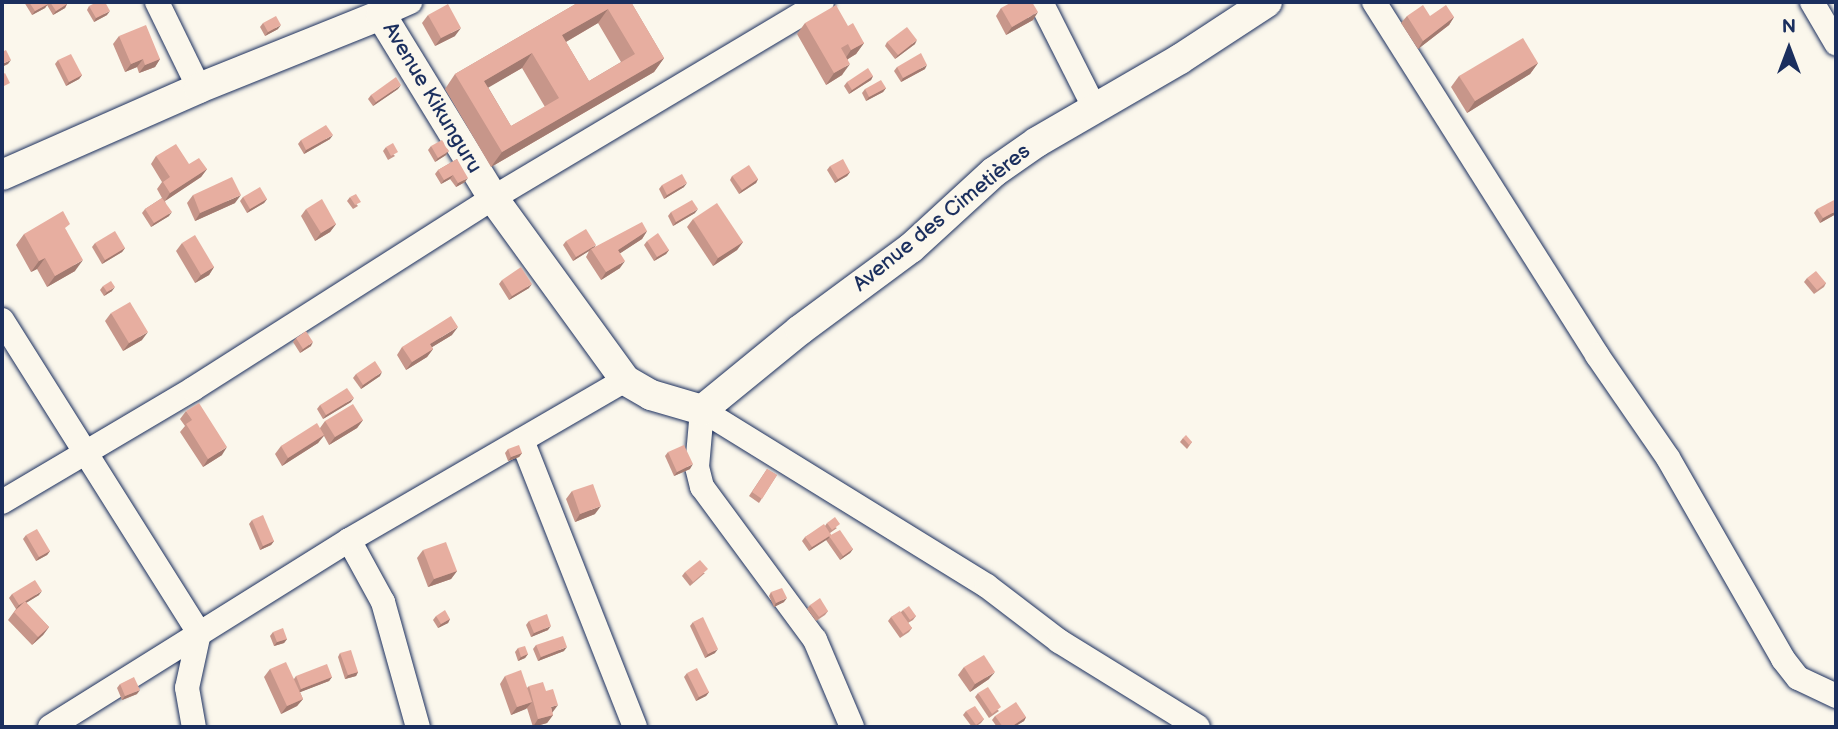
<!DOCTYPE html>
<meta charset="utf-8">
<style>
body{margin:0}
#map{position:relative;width:1838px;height:729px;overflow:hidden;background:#fbf7ec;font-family:"Balsamiq Sans",sans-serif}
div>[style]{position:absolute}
.roads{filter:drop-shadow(0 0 2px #1b2f5e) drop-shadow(0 0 2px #1b2f5e)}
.minor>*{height:24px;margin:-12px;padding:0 12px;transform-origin:12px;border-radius:12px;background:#fbf7ec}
.tertiary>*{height:30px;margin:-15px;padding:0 15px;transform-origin:15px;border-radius:15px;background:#fbf7ec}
.wall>*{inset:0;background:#c7968a}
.shaded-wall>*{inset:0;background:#a27a70}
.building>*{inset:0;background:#e7aea0}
span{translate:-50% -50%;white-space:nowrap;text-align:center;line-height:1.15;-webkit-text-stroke:6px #fbf7ec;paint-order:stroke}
.street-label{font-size:21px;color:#1b2f5e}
.frame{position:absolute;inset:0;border:4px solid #1b2f5e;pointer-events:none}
.north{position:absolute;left:1754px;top:14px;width:70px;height:70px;-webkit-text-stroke:5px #fbf7ec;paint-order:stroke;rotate:0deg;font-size:19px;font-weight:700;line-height:28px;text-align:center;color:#1b2f5e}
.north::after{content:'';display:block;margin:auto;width:24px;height:32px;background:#1b2f5e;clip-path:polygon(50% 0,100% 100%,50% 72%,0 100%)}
</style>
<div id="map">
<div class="roads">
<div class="minor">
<div style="left:157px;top:2px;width:96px;rotate:64deg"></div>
<div style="left:1041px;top:2px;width:120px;rotate:63.2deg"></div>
<div style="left:1374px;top:2px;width:418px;rotate:57.7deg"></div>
<div style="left:1597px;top:355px;width:125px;rotate:55.4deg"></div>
<div style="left:1668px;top:458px;width:232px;rotate:60.2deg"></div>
<div style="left:1783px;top:659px;width:24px;rotate:52deg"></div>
<div style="left:1798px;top:678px;width:42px;rotate:25.3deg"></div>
<div style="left:1812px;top:2px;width:48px;rotate:59.7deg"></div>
<div style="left:381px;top:15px;width:32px;rotate:-24deg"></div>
<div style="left:2px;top:320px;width:370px;rotate:57.8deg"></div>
<div style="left:199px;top:633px;width:56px;rotate:102.3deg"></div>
<div style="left:187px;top:688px;width:40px;rotate:80deg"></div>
<div style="left:522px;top:440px;width:308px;rotate:68.5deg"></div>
<div style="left:2px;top:502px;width:222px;rotate:-30.6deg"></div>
<div style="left:193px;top:389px;width:356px;rotate:-32.5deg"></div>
<div style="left:493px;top:198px;width:383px;rotate:-30.8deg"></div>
<div style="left:349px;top:540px;width:71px;rotate:61.3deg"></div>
<div style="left:383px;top:602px;width:130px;rotate:74.4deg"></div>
<div style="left:50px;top:727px;width:353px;rotate:-32deg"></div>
<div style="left:349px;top:540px;width:319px;rotate:-30.1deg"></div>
<div style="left:852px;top:727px;width:95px;rotate:-113deg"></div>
<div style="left:815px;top:640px;width:190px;rotate:-126.4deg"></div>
<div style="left:702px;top:487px;width:21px;rotate:-104deg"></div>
<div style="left:697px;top:467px;width:57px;rotate:-85deg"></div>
<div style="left:702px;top:410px;width:335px;rotate:31.7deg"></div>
<div style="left:987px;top:586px;width:91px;rotate:37.4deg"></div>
<div style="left:1059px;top:641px;width:163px;rotate:31.7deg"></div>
</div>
<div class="tertiary">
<div style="left:2px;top:175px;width:215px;rotate:-23.8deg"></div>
<div style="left:199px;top:88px;width:196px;rotate:-21.9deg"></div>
<div style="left:381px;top:15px;width:215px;rotate:58.5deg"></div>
<div style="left:493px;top:198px;width:225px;rotate:54deg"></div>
<div style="left:625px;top:380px;width:30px;rotate:30deg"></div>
<div style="left:651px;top:395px;width:53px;rotate:16.4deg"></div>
<div style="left:702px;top:410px;width:127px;rotate:-39.2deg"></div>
<div style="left:800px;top:330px;width:138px;rotate:-36.5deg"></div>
<div style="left:911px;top:248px;width:113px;rotate:-42.5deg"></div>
<div style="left:994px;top:172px;width:52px;rotate:-34.9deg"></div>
<div style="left:1037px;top:142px;width:165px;rotate:-30.1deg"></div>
<div style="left:1180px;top:59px;width:104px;rotate:-33.2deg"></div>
</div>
</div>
<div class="wall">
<div style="clip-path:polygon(24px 2px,66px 2px,67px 4px,65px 8px,53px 15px,47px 5px,45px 8px,32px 15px)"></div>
<div style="clip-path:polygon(evenodd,579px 2px,631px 2px,664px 58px,654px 72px,491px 167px,445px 89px,455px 74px,579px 2px,598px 23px,621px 62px,589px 81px,566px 42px,598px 23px,579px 2px,522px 68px,545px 107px,511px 126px,488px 87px,522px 68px)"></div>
<div style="clip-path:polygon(89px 6px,107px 15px,94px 22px,87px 10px)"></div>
<div style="clip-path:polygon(1001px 8px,1033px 20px,1006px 35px,996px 16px)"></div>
<div style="clip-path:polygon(428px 15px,455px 36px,435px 46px,422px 23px)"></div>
<div style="clip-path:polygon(1407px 16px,1430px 16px,1454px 17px,1449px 25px,1418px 49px,1401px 23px)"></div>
<div style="clip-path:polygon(263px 23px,278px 29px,265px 36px,260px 27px)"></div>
<div style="clip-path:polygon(805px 23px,848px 26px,864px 43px,856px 54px,848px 59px,842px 75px,826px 85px,797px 34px)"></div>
<div style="clip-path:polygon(119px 36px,160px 59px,155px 67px,139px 73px,137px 67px,125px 72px,113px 44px)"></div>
<div style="clip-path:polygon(887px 42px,915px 44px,895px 59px,885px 46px)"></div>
<div style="clip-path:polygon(58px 60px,82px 75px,79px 79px,66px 86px,55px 64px)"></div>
<div style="clip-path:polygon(1538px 63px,1530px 74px,1467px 113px,1451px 87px,1459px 76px)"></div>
<div style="clip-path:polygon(897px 67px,925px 69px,901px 82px,894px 71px)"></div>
<div style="clip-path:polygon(873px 76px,871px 80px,849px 94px,844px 86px,847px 82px)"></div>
<div style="clip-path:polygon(886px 88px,883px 92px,866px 101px,862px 93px,865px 89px)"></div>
<div style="clip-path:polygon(398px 89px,373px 106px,368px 99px,371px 95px)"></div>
<div style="clip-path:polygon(330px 139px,304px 154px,298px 144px,301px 140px)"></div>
<div style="clip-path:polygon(431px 146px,446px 155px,435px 162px,428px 150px)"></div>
<div style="clip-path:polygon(386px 147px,395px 156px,388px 160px,383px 151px)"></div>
<div style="clip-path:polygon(156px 156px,207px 169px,201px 177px,165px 201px,169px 216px,151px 227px,142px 213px,145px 209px,162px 198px,157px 189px,162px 182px,151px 164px)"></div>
<div style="clip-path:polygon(457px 159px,465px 182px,456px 187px,450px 179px,441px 184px,435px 174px,438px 170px)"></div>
<div style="clip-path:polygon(830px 166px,850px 172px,847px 176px,835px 183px,827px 170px)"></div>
<div style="clip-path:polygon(732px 176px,758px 179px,756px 183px,739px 194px,730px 180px)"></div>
<div style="clip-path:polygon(662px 185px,684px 187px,664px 199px,659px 189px)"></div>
<div style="clip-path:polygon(193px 195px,235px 203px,195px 221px,187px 203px)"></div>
<div style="clip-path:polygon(243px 197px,267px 199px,264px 203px,247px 213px,240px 201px)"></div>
<div style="clip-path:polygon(350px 197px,358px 206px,353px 209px,347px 201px)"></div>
<div style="clip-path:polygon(306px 209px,336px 224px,330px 232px,315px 241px,301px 216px)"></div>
<div style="clip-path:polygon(1817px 209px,1836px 214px,1820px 223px,1814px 213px)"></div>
<div style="clip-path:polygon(671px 212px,695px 213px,673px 226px,668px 216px)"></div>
<div style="clip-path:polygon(693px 219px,743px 242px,737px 250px,713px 266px,687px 227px)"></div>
<div style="clip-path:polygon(66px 230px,75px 271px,47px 287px,37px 269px,31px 272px,16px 245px,24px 234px)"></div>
<div style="clip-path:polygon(647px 231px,642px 239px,620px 253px,620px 268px,601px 280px,586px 257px,589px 251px,573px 261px,563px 245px,566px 241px,595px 247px)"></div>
<div style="clip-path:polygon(647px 241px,669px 250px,666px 254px,654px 261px,644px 245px)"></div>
<div style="clip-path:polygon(95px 243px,125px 248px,122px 252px,102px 264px,92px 247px)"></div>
<div style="clip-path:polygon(182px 243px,214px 267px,209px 275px,195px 283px,176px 251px)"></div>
<div style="clip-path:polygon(1807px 278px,1826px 283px,1824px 287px,1814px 294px,1804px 282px)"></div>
<div style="clip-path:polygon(502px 280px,529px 288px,509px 300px,499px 284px)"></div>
<div style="clip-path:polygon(103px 286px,112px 291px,104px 296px,100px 290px)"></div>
<div style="clip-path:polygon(111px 313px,142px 340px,123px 351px,105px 321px)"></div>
<div style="clip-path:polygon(452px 335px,432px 347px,433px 349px,427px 357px,406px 370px,397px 355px,402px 347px)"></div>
<div style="clip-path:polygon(296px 338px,311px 346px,300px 353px,293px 342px)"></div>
<div style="clip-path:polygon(356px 374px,380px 376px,361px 389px,353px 378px)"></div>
<div style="clip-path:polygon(351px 402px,323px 419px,317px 409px,320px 405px)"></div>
<div style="clip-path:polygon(186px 411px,222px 455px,203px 467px,180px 432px,185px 426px,180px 419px)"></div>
<div style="clip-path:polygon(363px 420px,357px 428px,329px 445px,324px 436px,318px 443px,282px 466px,275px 454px,281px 446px,320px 428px,325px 421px)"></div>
<div style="clip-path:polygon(1183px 438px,1192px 442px,1187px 449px,1180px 442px)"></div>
<div style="clip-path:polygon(508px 449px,522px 453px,519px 457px,508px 461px,505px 453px)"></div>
<div style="clip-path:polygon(668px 452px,690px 469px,674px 476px,665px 456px)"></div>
<div style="clip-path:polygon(767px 469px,777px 475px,759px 503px,749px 496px)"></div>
<div style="clip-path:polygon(572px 491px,595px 514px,575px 522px,566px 499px)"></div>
<div style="clip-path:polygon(252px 520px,274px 541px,271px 545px,260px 550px,249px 524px)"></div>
<div style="clip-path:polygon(827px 523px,837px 528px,830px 533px,831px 535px,853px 549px,850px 553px,840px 560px,826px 540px,827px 539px,809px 551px,802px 541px,805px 537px,825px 526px)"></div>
<div style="clip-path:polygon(26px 535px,50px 551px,47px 555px,36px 561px,23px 539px)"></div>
<div style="clip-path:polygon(423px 550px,457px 571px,451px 579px,428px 587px,417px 558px)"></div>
<div style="clip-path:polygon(685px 572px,705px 573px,690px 586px,682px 576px)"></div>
<div style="clip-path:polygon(771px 592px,784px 602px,774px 607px,769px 596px)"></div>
<div style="clip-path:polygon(12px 594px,39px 595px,26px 603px,49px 627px,43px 635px,32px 645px,8px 620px,16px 609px,9px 598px)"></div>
<div style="clip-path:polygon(810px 605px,828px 611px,825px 615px,816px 621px,807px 609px)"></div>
<div style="clip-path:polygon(903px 610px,916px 616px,913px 620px,908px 623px,912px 628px,909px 632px,900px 638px,888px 621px,891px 617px,901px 612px)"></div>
<div style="clip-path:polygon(436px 616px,450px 619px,448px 623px,438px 628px,433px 620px)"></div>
<div style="clip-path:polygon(529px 621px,548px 630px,531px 637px,526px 625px)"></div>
<div style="clip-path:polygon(693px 622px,715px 653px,705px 658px,690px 626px)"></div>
<div style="clip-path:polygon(273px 632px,287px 639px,284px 643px,274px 646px,270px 636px)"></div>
<div style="clip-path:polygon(536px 645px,564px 651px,538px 661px,533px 649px)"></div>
<div style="clip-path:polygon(518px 648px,528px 654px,525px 658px,518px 661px,515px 652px)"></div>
<div style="clip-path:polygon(340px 653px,358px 672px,356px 676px,345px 679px,338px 657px)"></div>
<div style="clip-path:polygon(964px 667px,989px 679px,970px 692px,958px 675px)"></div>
<div style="clip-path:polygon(270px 669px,294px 679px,296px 676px,332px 677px,329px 681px,300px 692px,303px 699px,297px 706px,281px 714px,264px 677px)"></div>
<div style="clip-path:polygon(687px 673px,709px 692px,706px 696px,696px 701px,684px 677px)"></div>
<div style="clip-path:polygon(505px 676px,527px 688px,529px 686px,552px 713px,553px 715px,547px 723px,533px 727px,527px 708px,511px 715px,500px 684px)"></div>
<div style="clip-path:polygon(120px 684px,137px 694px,122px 700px,117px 688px)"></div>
<div style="clip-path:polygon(978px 693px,999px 711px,989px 718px,975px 697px)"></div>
<div style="clip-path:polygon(966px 711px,984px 719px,981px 723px,975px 727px,972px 727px,963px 715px)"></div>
<div style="clip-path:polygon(995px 716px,1026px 717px,1024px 721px,1014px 727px,997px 727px,992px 720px)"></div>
</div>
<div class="shaded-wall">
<div style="clip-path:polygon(48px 4px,45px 8px,32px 15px,35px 11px)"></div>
<div style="clip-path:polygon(67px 4px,65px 8px,53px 15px,56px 11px)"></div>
<div style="clip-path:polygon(608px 9px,598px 23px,552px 50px,562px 35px)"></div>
<div style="clip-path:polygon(110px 11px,107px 15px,94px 22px,96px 18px)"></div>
<div style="clip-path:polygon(1038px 12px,1033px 20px,1006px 35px,1012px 27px)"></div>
<div style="clip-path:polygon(1454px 17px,1449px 25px,1418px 49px,1423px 41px)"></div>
<div style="clip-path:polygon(281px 25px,278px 29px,265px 36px,268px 32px)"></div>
<div style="clip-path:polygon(461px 28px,455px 36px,435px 46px,441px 38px)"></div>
<div style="clip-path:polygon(917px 40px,915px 44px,895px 59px,898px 55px)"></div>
<div style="clip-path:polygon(864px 43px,856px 54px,843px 62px,851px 50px)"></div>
<div style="clip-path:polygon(532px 53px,522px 68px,474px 96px,484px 81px)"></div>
<div style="clip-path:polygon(664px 58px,654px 72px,491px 167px,502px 152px)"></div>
<div style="clip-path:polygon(143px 59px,137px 67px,125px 72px,131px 64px)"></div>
<div style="clip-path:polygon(160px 59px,155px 67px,139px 73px,145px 65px)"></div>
<div style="clip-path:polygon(11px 60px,8px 64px,2px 67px,2px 64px)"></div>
<div style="clip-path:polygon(1538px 63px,1530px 74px,1467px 113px,1475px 101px)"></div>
<div style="clip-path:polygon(850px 64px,842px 75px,826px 85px,834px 73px)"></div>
<div style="clip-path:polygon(927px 65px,925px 69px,901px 82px,903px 78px)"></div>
<div style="clip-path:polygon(82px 75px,79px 79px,66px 86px,69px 82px)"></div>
<div style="clip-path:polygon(873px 76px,871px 80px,849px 94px,852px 90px)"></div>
<div style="clip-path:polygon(401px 85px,398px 89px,373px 106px,376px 102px)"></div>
<div style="clip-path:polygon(886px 88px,883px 92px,866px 101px,869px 97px)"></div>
<div style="clip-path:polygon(333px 135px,330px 139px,304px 154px,306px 150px)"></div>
<div style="clip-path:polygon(449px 151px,446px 155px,435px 162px,438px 158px)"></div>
<div style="clip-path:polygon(207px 169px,201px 177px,165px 201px,170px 193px)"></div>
<div style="clip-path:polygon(850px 172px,847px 176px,835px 183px,838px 179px)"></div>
<div style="clip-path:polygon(453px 175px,450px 179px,441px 184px,444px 180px)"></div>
<div style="clip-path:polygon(468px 178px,465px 182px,456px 187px,458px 183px)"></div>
<div style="clip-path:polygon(758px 179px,756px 183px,739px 194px,742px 190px)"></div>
<div style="clip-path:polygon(687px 183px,684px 187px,664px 199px,667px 195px)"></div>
<div style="clip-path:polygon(241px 195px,235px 203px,195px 221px,200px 213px)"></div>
<div style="clip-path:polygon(267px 199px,264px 203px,247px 213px,250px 209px)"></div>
<div style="clip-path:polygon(698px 209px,695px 213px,673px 226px,676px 222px)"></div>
<div style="clip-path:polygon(1836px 211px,1836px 214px,1820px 223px,1823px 218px)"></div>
<div style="clip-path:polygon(172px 212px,169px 216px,151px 227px,154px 223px)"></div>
<div style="clip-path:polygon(336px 224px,330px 232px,315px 241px,321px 233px)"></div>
<div style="clip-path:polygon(647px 231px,642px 239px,613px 258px,618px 250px)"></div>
<div style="clip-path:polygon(743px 242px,737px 250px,713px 266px,718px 258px)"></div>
<div style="clip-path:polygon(596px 245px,593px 249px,591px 249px,589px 251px,573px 261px,576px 257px)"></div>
<div style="clip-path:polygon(125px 248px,122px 252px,102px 264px,105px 260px)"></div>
<div style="clip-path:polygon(669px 250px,666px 254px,654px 261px,657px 257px)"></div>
<div style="clip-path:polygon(45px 258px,37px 269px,31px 272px,39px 261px)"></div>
<div style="clip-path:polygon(83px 260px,75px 271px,47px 287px,55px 276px)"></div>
<div style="clip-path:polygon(625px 261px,620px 268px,601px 280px,606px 272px)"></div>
<div style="clip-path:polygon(214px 267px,209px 275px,195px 283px,201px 275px)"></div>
<div style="clip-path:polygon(532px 284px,529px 288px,509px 300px,512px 296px)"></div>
<div style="clip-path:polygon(115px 287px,112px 291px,104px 296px,107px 292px)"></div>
<div style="clip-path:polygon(458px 327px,452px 335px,424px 352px,430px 344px)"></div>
<div style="clip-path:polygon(148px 332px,142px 340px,123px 351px,129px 343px)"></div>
<div style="clip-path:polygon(313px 342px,311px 346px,300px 353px,303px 349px)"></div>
<div style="clip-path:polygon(433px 349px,427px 357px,406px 370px,412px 362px)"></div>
<div style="clip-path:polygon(382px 372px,380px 376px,361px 389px,363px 385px)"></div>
<div style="clip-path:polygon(354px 398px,351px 402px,323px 419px,326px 415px)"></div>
<div style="clip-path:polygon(363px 420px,357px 428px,329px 445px,335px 437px)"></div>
<div style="clip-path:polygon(324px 435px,318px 443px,282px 466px,288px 458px)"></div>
<div style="clip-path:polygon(227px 447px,222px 455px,203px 467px,208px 459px)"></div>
<div style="clip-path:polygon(522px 453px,519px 457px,508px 461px,511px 457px)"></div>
<div style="clip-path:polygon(693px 464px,690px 469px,674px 476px,677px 472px)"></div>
<div style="clip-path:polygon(601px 506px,595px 514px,575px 522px,580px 514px)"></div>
<div style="clip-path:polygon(831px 535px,828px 539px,809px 551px,812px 547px)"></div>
<div style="clip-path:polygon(274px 541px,271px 545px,260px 550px,263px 546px)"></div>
<div style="clip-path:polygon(853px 549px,850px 553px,840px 560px,843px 556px)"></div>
<div style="clip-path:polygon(50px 551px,47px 555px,36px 561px,39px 557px)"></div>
<div style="clip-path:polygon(457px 571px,451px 579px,428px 587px,434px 579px)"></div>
<div style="clip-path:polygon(42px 591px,39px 595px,16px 609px,19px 605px)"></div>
<div style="clip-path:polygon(787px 598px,784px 602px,774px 607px,776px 603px)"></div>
<div style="clip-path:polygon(450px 619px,448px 623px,438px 628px,441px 624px)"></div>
<div style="clip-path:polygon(551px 626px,548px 630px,531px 637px,534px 633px)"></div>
<div style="clip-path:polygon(49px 627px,43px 635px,32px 645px,38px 637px)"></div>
<div style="clip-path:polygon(287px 639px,284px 643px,274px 646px,277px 642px)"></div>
<div style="clip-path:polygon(567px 647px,564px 651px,538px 661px,541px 657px)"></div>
<div style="clip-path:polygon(718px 649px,715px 653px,705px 658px,708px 654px)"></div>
<div style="clip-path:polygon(528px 654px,525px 658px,518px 661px,521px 657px)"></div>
<div style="clip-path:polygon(358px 672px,356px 676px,345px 679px,348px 675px)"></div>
<div style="clip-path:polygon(995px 672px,989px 679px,970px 692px,975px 684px)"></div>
<div style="clip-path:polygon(332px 677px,329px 681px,298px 693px,301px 689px)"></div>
<div style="clip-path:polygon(140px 690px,137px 694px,122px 700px,125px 696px)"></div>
<div style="clip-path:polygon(709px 692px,706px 696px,696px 701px,699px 697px)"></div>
<div style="clip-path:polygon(303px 699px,297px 706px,281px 714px,287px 706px)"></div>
<div style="clip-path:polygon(532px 702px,526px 709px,511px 715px,517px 707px)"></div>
<div style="clip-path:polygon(558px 705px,552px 713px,551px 707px)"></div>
<div style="clip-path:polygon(553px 715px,547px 723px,533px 727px,538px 719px)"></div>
<div style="clip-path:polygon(1026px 717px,1024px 721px,1014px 727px,1011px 727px)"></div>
</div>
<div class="building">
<div style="clip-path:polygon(29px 2px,47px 2px,48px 4px,35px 11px)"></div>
<div style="clip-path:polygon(50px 2px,66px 2px,67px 4px,56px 11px)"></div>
<div style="clip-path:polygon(97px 2px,105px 2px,110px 11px,96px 18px,89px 6px)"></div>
<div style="clip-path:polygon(evenodd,579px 2px,631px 2px,664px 58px,502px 152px,455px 74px,579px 2px,608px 9px,635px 54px,589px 81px,562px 35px,608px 9px,579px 2px,532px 53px,559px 98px,511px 126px,484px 81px,532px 53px)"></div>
<div style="clip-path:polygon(1012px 2px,1032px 2px,1038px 12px,1012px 27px,1001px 8px)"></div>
<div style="clip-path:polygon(448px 4px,461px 28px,441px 38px,428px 15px)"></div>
<div style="clip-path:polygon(836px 5px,848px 26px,853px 23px,864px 43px,851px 50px,848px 44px,841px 48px,850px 64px,834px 73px,805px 23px)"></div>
<div style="clip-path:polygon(1423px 5px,1430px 16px,1446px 5px,1454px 17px,1423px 41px,1407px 16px)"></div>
<div style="clip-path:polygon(276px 16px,281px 25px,268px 32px,263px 23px)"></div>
<div style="clip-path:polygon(146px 25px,160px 59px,145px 65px,143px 59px,131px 64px,119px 36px)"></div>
<div style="clip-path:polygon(907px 27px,917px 40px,898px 55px,887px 42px)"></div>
<div style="clip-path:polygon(1523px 38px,1538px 63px,1475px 101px,1459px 76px)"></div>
<div style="clip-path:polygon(6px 50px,11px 60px,2px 64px,2px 52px)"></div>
<div style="clip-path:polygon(921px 53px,927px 65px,903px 78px,897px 67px)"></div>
<div style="clip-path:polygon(71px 54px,82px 75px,69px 82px,58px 60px)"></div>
<div style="clip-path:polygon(868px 68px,873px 76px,852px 90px,847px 82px)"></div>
<div style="clip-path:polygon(5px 73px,10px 83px,2px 87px,2px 75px)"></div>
<div style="clip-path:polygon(396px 77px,401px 85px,376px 102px,371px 95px)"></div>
<div style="clip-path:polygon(881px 80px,886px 88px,869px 97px,865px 89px)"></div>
<div style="clip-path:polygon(326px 125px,333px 135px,306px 150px,301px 140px)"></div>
<div style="clip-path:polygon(442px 140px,449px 151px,438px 158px,431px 146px)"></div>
<div style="clip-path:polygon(393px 143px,398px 152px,391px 156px,386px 147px)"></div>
<div style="clip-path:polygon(176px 144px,189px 164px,199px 158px,207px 169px,170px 193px,163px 182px,170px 177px,156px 156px)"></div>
<div style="clip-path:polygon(457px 159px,468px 178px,458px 183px,453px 175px,444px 180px,438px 170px)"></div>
<div style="clip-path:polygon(843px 159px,850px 172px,838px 179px,830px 166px)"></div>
<div style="clip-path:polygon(749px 165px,758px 179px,742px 190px,732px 176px)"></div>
<div style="clip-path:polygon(682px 174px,687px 183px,667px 195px,662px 185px)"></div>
<div style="clip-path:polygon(232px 177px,241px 195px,200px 213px,193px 195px)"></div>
<div style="clip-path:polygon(260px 187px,267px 199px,250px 209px,243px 197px)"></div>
<div style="clip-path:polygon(356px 194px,361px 202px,355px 205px,350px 197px)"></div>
<div style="clip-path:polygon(162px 198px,172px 212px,154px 223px,145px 209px)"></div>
<div style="clip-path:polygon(322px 199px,336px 224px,321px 233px,306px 209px)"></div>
<div style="clip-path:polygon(1836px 199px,1836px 211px,1823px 218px,1817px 209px)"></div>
<div style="clip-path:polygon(692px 200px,698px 209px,676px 222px,671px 212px)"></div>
<div style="clip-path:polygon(717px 203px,743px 242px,718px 258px,693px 219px)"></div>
<div style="clip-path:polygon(63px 211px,70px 224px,65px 228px,83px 260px,55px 276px,45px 258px,39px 261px,24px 234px)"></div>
<div style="clip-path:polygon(642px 222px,647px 231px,618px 250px,625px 261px,606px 272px,591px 249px)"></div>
<div style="clip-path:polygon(586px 229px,596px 245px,576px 257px,566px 241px)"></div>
<div style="clip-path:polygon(115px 231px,125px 248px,105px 260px,95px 243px)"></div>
<div style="clip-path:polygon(658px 233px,669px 250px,657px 257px,647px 241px)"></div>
<div style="clip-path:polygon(195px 235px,214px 267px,201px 275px,182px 243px)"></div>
<div style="clip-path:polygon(521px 267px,532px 284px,512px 296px,502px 280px)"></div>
<div style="clip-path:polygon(1816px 271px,1826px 283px,1817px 290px,1807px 278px)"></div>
<div style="clip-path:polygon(111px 281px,115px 287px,107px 292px,103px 286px)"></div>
<div style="clip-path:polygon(130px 302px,148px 332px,129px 343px,111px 313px)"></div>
<div style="clip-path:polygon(451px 316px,458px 327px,430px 344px,433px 349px,412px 362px,402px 347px)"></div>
<div style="clip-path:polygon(306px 331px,313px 342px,303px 349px,296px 338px)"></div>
<div style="clip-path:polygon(375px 361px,382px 372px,363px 385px,356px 374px)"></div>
<div style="clip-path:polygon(347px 388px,354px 398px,326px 415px,320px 405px)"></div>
<div style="clip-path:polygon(199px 403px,227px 447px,208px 459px,186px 424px,192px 420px,186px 411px)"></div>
<div style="clip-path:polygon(353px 404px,363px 420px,335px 437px,325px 421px)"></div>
<div style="clip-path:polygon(317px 423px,324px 435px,288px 458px,281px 446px)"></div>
<div style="clip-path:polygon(1186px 435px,1192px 442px,1189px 445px,1183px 438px)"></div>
<div style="clip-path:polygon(519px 445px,522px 453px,511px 457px,508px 449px)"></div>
<div style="clip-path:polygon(684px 445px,693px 464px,677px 472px,668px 452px)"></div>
<div style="clip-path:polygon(767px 469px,777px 475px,762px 499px,752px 492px)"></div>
<div style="clip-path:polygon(593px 484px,601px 506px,580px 514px,572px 491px)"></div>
<div style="clip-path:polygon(263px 515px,274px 541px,263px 546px,252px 520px)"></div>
<div style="clip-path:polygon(835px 517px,840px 524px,832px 530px,827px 523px)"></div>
<div style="clip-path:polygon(824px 524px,831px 535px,812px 547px,805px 537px)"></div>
<div style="clip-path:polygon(37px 529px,50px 551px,39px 557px,26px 535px)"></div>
<div style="clip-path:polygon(840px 530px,853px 549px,843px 556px,829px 536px)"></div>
<div style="clip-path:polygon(446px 542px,457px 571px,434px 579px,423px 550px)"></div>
<div style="clip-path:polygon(700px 560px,708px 569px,693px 582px,685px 572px)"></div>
<div style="clip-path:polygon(35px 580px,42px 591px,19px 605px,12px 594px)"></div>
<div style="clip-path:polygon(782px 588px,787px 598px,776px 603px,771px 592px)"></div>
<div style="clip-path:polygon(820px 598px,828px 611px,819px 617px,810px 605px)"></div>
<div style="clip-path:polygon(25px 601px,49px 627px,38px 637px,14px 612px)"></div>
<div style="clip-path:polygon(909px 606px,916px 616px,910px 620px,903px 610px)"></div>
<div style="clip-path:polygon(445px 610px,450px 619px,441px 624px,436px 616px)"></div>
<div style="clip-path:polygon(900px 611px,912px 628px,903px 634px,891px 617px)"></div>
<div style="clip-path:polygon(547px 614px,551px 626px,534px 633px,529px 621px)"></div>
<div style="clip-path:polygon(703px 617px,718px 649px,708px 654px,693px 622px)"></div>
<div style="clip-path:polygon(283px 628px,287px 639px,277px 642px,273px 632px)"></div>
<div style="clip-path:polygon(563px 636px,567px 647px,541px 657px,536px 645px)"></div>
<div style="clip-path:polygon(525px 646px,528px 654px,521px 657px,518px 648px)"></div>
<div style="clip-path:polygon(351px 650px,358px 672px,348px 675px,340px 653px)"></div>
<div style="clip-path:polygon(984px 655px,995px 672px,975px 684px,964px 667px)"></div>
<div style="clip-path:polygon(286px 662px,303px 699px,287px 706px,270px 669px)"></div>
<div style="clip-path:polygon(327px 664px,332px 677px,301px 689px,296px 676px)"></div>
<div style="clip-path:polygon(697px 668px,709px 692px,699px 697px,687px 673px)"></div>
<div style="clip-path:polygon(521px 670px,532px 702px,517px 707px,505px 676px)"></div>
<div style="clip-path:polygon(134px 677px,140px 690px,125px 696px,120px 684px)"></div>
<div style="clip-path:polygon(543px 682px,546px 691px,553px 689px,558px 705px,551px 707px,553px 715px,538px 719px,529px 686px)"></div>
<div style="clip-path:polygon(988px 687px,1001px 707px,992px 714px,978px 693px)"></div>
<div style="clip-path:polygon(1016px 702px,1026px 717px,1011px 727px,1003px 727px,995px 716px)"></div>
<div style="clip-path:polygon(975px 706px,984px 719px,976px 725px,966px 711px)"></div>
</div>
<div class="street-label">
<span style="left:432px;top:98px;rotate:59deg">Avenue Kikunguru</span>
<span style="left:942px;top:218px;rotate:-39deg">Avenue des Cimetières</span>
</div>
<div class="frame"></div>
<div class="north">N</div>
</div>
